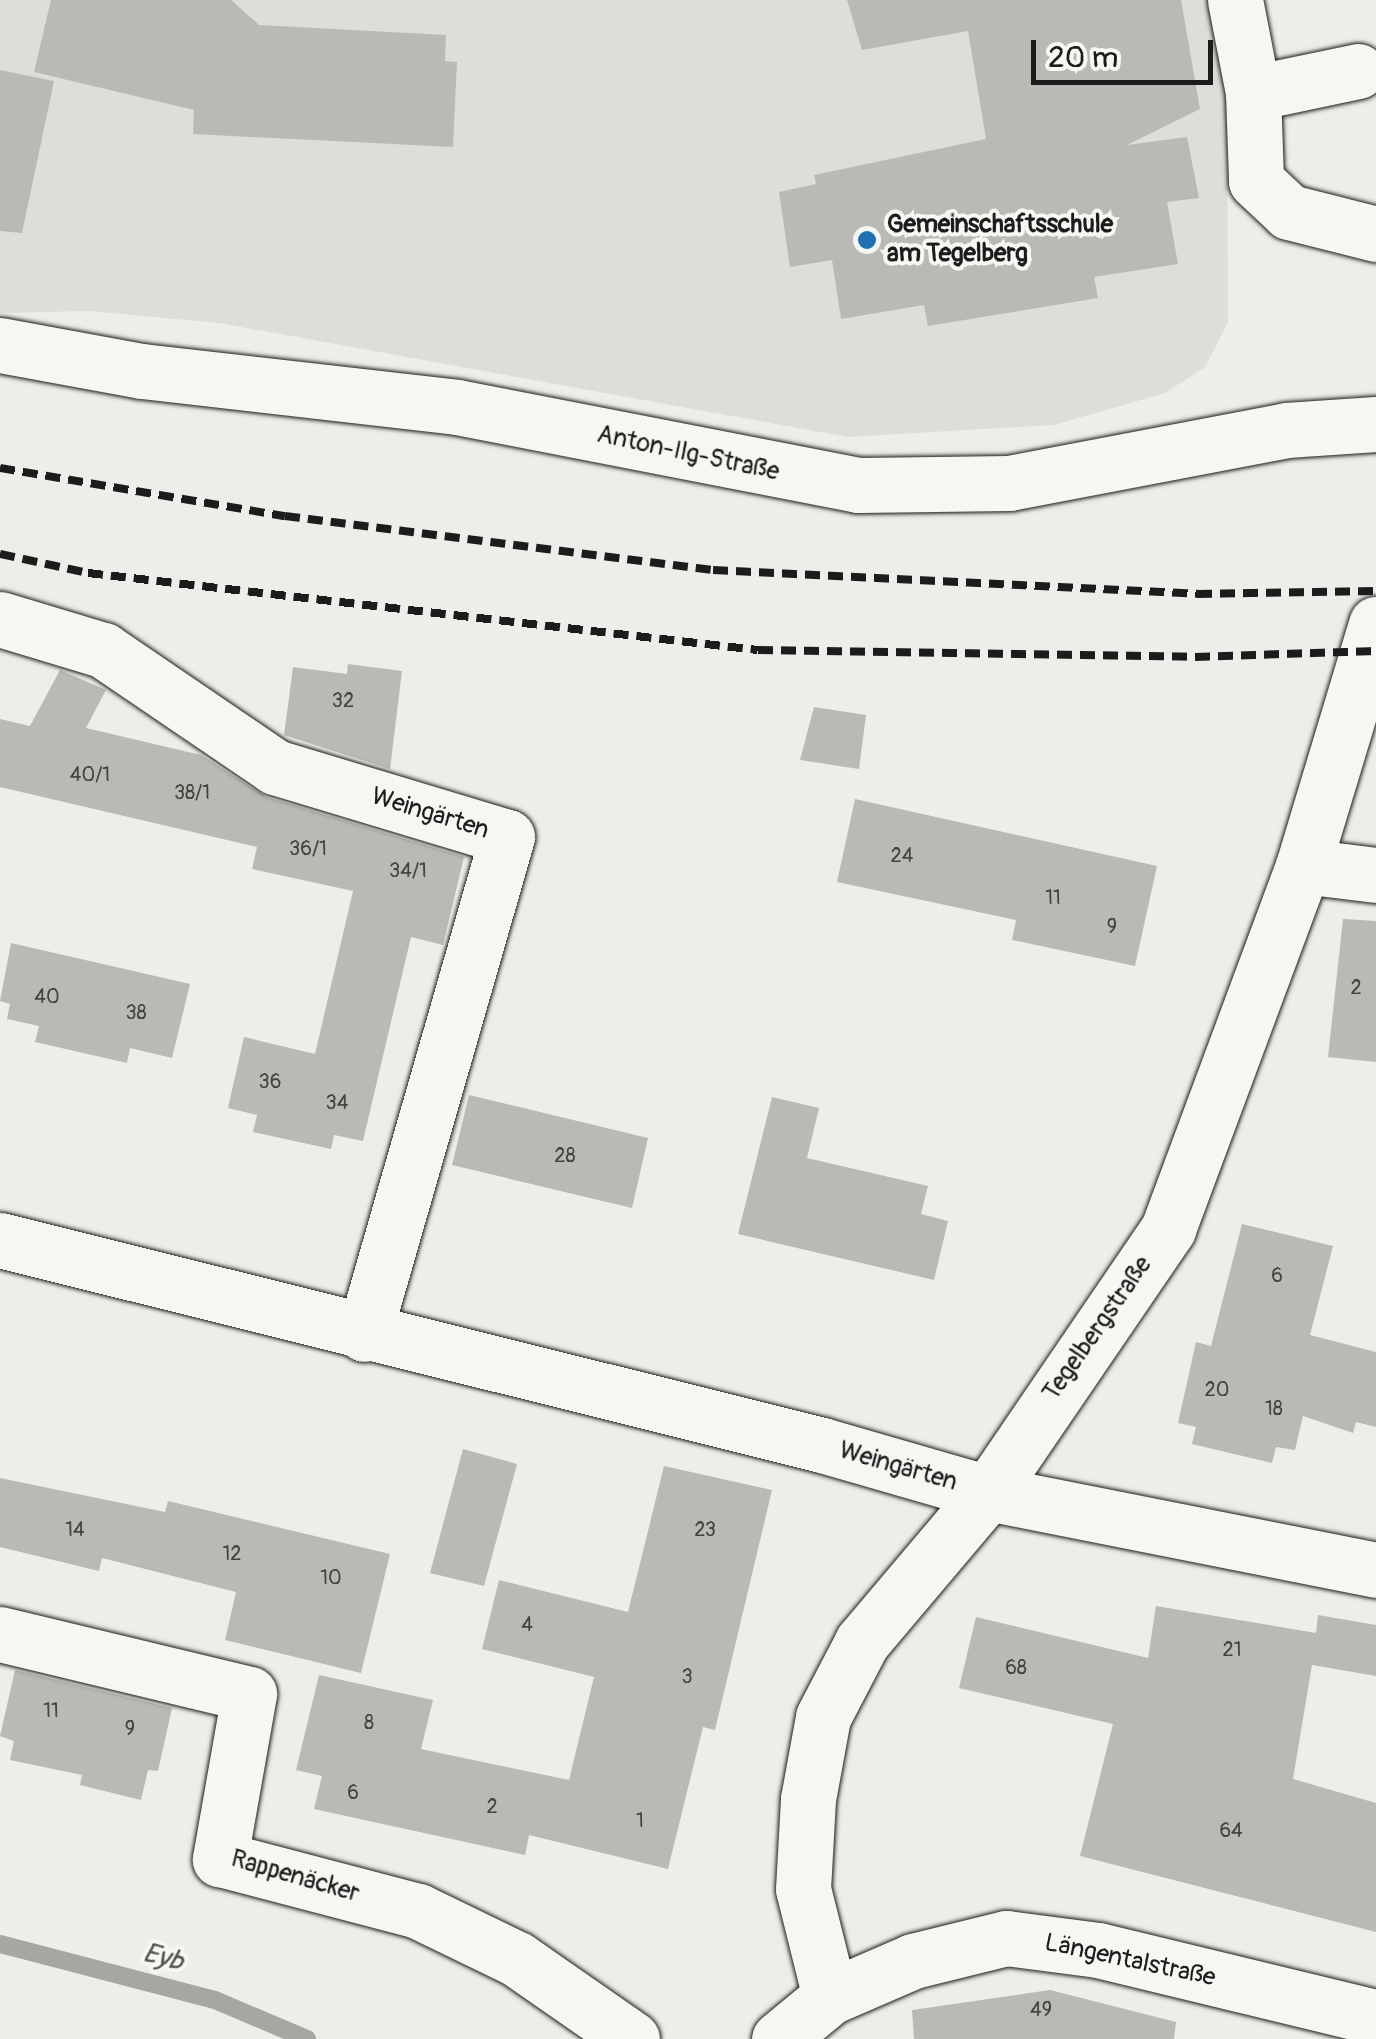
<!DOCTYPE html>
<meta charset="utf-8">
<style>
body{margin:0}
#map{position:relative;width:1376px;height:2039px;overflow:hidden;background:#edede9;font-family:Pangolin,sans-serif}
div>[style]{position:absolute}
.built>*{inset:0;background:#ddddda}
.stream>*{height:18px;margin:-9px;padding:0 9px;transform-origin:9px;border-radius:9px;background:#a6a6a3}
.building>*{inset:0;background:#b9b9b6}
.roads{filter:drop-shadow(0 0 2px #1c1c1c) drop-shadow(0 0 2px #1c1c1c)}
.minor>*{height:55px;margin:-27.5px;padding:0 27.5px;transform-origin:27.5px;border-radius:27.5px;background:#f6f6f2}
.secondary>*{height:55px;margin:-27.5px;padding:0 27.5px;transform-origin:27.5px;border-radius:27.5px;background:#f6f6f2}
.rail>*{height:8px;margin-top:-4px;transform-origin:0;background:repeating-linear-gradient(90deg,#1c1c1c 0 15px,transparent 0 23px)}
.dots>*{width:28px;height:28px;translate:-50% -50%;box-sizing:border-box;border:5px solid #f6f6f2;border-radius:50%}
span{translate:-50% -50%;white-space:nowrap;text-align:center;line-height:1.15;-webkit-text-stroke:8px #f6f6f2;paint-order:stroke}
.number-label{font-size:20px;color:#434342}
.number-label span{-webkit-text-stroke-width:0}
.poi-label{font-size:25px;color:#1c1c1c;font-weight:700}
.left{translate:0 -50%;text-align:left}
.street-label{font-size:25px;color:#1c1c1c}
.water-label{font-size:28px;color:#535352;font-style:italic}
.scale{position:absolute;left:1031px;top:40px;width:182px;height:45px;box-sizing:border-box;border:5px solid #1c1c1c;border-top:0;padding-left:12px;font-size:30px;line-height:35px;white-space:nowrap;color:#1c1c1c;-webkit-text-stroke:8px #f6f6f2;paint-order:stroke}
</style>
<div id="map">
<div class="built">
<div style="clip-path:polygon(0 0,1217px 0,1227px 94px,1228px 322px,1205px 367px,1165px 393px,1054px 425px,848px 437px,219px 323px,89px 311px,0 313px)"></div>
</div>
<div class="stream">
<div style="left:0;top:1944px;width:222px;rotate:14.6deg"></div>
<div style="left:215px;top:2000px;width:100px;rotate:23deg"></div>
</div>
<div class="building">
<div style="clip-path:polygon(51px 0,231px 0,259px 25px,446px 35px,445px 61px,457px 62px,453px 147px,193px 134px,194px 110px,34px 72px)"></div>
<div style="clip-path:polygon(847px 0,1181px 0,1200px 109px,1127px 145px,1187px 137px,1199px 198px,1167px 202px,1178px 264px,1094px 277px,1098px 298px,928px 326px,924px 305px,841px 319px,832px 260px,790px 267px,779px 192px,816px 184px,814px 175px,986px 139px,968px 31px,862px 50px)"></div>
<div style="clip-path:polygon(0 70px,54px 81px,22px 233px,0 231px)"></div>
<div style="clip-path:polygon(348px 664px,402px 671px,390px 769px,284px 735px,293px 667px,347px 674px)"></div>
<div style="clip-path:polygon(60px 670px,106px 690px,86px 728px,201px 755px,266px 797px,464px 857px,443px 945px,411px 937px,363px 1141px,334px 1135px,331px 1149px,253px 1132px,257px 1115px,228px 1108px,244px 1037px,315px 1054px,353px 891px,252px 869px,257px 847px,0 787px,0 719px,30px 726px)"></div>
<div style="clip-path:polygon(814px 707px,866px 715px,859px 769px,800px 760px)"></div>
<div style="clip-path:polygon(855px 799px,1157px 866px,1135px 966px,1012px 940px,1016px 920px,837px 882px)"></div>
<div style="clip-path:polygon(1343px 919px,1376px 921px,1376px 1062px,1328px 1057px)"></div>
<div style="clip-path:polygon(11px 943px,190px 984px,172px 1058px,130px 1048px,127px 1063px,35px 1042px,39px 1026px,7px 1019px,10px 1004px,0 1001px)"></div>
<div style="clip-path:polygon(469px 1095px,648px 1138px,632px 1208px,452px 1165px)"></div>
<div style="clip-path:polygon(772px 1097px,819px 1108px,807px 1158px,928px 1186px,921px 1214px,948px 1221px,934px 1280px,738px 1234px)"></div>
<div style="clip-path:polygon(1242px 1224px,1333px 1246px,1310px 1335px,1376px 1352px,1376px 1427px,1356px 1422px,1353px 1433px,1303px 1416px,1295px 1450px,1276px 1447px,1272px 1463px,1192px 1444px,1196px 1427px,1178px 1423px,1196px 1342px,1211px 1346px)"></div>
<div style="clip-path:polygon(463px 1449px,517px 1464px,484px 1586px,430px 1573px)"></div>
<div style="clip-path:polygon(664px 1466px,772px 1490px,715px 1730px,703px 1727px,668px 1869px,529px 1835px,525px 1855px,314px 1809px,322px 1776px,296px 1770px,319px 1675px,433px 1700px,421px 1749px,569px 1780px,594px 1677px,482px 1649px,499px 1580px,628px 1612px)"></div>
<div style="clip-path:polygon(0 1478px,165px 1512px,168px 1501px,390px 1554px,361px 1673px,225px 1640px,236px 1592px,102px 1558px,99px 1571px,0 1547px)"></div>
<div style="clip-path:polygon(1156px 1606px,1316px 1633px,1318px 1615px,1376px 1625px,1376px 1676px,1312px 1665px,1293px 1779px,1376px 1803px,1376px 1932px,1080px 1856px,1113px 1724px,959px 1688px,976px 1617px,1148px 1658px)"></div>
<div style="clip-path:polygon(15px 1670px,172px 1708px,158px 1771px,148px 1770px,141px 1800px,80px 1785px,82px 1775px,10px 1760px,14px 1741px,0 1736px)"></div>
<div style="clip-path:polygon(1050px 1990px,1176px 2022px,1174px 2039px,914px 2039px,912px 2010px)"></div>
</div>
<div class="roads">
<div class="minor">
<div style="left:1235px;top:0;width:95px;rotate:79deg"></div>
<div style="left:1253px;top:93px;width:88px;rotate:88deg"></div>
<div style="left:1256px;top:181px;width:45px;rotate:43.2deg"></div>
<div style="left:1289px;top:212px;width:90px;rotate:14.2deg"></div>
<div style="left:1253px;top:93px;width:107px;rotate:-11.8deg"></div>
<div style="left:0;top:345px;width:144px;rotate:10.4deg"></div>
<div style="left:142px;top:371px;width:317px;rotate:6.5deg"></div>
<div style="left:457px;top:407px;width:409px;rotate:11deg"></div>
<div style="left:858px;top:485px;width:151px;rotate:-0.8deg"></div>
<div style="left:1009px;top:483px;width:282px;rotate:-10.8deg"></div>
<div style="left:1286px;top:430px;width:90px;rotate:-3.8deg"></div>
<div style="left:0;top:619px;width:108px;rotate:16.8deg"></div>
<div style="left:103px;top:650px;width:208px;rotate:34.2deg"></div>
<div style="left:275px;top:767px;width:242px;rotate:16.8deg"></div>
<div style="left:507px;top:837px;width:517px;rotate:106.05deg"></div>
<div style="left:1303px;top:866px;width:74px;rotate:7deg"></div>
<div style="left:0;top:1240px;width:847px;rotate:14deg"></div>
<div style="left:822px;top:1445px;width:173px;rotate:16.1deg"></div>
<div style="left:988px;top:1493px;width:396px;rotate:11.2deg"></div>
<div style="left:0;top:1634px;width:256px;rotate:13.5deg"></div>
<div style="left:249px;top:1694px;width:168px;rotate:100deg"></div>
<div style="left:220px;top:1859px;width:205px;rotate:14.7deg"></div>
<div style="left:418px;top:1911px;width:110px;rotate:25.9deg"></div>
<div style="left:517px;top:1959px;width:140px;rotate:34.8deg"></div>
<div style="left:830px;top:1997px;width:111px;rotate:-104deg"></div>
<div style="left:803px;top:1889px;width:90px;rotate:-86.8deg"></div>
<div style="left:808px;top:1799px;width:83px;rotate:-79.6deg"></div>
<div style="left:823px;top:1717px;width:85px;rotate:-62.5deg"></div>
<div style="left:862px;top:1642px;width:195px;rotate:-49.8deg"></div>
<div style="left:988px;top:1493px;width:320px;rotate:-55.7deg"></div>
<div style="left:1168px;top:1229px;width:387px;rotate:-69.6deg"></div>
<div style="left:1303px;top:866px;width:253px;rotate:-73.2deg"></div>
</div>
<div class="secondary">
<div style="left:779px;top:2039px;width:66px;rotate:-39.5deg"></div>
<div style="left:830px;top:1997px;width:90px;rotate:-23.4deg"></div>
<div style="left:913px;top:1961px;width:96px;rotate:-13.9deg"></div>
<div style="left:1006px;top:1938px;width:93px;rotate:7.4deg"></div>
<div style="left:1098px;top:1950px;width:286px;rotate:13.6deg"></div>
</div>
</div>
<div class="rail">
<div style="left:0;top:468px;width:289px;rotate:9.6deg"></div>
<div style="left:285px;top:516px;width:431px;rotate:7.2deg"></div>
<div style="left:713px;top:570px;width:485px;rotate:2.8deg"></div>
<div style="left:1197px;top:594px;width:179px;rotate:-1deg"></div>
<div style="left:0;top:554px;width:90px;rotate:12.2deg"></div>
<div style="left:88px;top:573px;width:674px;rotate:6.56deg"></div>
<div style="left:758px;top:650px;width:437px;rotate:0.9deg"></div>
<div style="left:1195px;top:657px;width:181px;rotate:-1.9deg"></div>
</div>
<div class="dots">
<div style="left:867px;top:240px;background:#1f6fb2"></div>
</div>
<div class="number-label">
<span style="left:343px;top:700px">32</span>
<span style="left:90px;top:774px">40/1</span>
<span style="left:192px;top:792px">38/1</span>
<span style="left:308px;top:848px">36/1</span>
<span style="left:902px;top:855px">24</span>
<span style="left:408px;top:870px">34/1</span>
<span style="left:1053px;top:897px">11</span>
<span style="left:1112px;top:926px">9</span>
<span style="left:1356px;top:987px">2</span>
<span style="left:47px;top:996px">40</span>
<span style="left:136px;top:1012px">38</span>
<span style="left:270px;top:1081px">36</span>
<span style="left:337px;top:1102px">34</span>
<span style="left:565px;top:1155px">28</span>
<span style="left:1277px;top:1275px">6</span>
<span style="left:1217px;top:1389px">20</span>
<span style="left:1274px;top:1408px">18</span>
<span style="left:75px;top:1529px">14</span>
<span style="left:705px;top:1529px">23</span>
<span style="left:232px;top:1553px">12</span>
<span style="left:331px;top:1577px">10</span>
<span style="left:527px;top:1624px">4</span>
<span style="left:1232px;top:1649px">21</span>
<span style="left:1016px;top:1667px">68</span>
<span style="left:687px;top:1676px">3</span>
<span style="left:51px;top:1710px">11</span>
<span style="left:369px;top:1722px">8</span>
<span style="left:130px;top:1728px">9</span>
<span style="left:353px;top:1792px">6</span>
<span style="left:492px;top:1806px">2</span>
<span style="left:640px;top:1820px">1</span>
<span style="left:1231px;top:1830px">64</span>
<span style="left:1041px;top:2009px">49</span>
</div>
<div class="poi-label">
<span class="left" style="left:887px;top:240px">Gemeinschaftsschule<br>am Tegelberg</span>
</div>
<div class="street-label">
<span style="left:688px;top:454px;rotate:12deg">Anton-Ilg-Straße</span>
<span style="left:430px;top:814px;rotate:17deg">Weingärten</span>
<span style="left:1098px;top:1329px;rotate:-55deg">Tegelbergstraße</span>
<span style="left:898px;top:1467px;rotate:16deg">Weingärten</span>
<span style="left:295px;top:1877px;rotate:16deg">Rappenäcker</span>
<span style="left:1130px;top:1961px;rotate:12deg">Längentalstraße</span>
</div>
<div class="water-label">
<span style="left:163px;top:1958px;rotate:15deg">Eyb</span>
</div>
<div class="scale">20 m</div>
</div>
